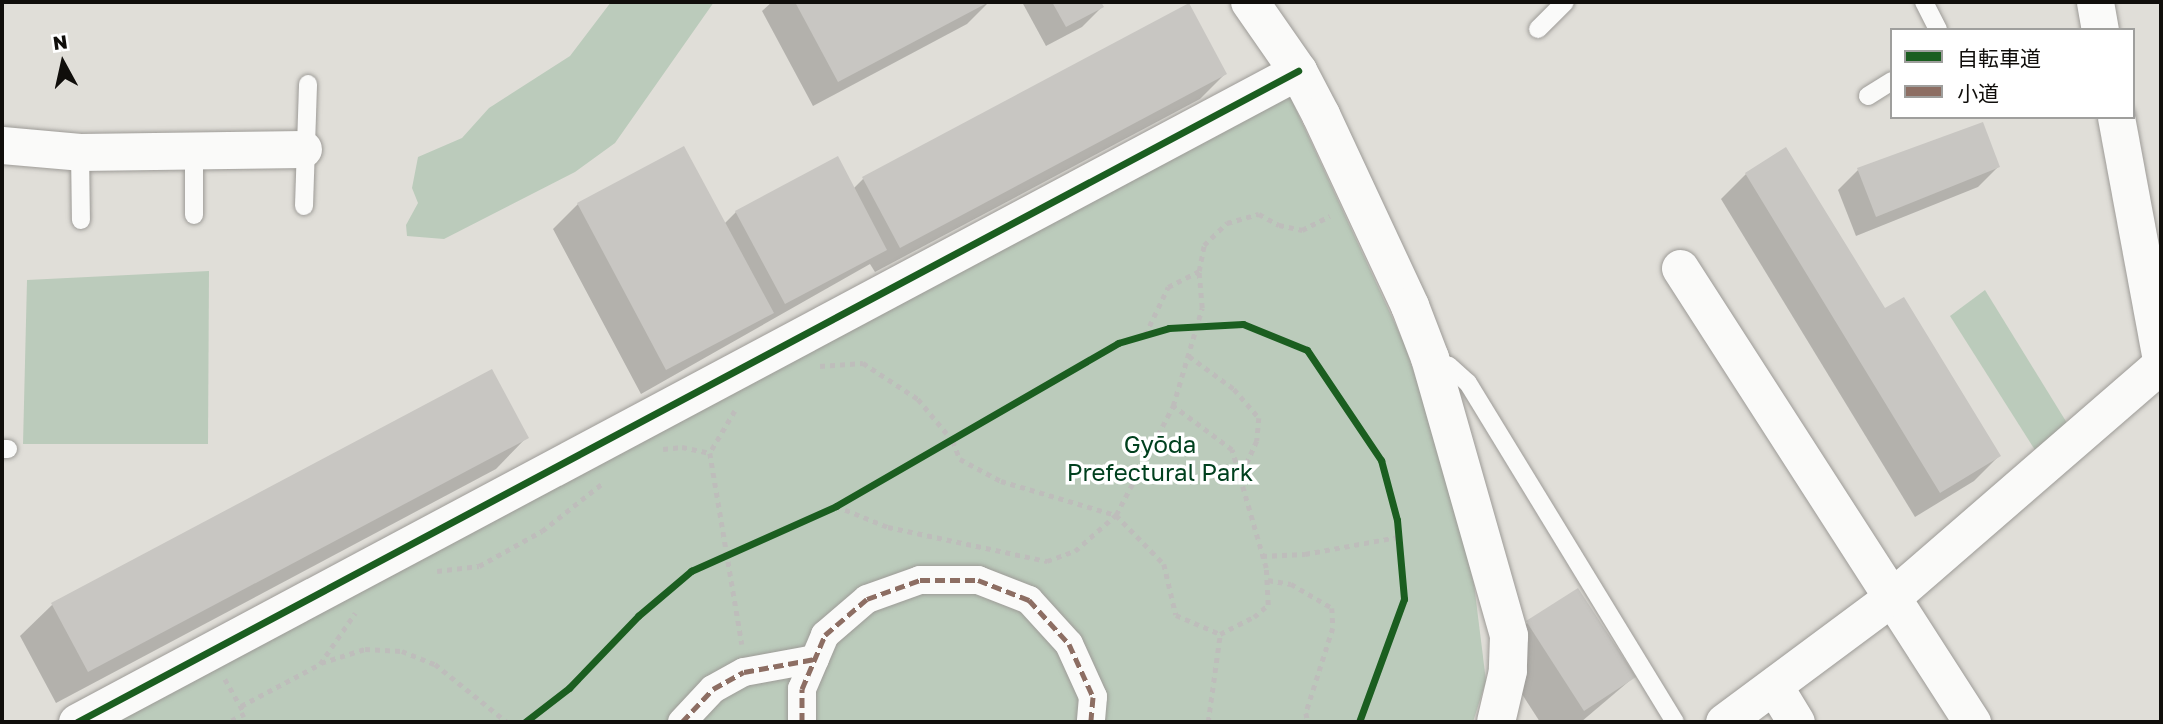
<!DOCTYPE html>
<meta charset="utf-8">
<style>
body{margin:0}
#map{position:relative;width:2163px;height:724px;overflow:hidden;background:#e0ded8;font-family:"Golos Text","Noto Sans JP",sans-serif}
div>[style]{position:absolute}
.green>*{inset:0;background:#bbcbbb}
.shadow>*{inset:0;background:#0003}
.building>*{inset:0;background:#c8c6c2}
.path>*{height:4.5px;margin-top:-2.25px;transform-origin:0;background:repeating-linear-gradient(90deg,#bebdbb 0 5px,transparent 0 10px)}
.roads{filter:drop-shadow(0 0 2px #9d9b97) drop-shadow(0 0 2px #9d9b97)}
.service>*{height:18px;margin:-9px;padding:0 9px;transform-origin:9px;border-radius:9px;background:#fafaf9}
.pedestrian>*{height:28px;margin:-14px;padding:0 14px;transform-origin:14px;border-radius:14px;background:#fafaf9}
.minor>*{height:37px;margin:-18.5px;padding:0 18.5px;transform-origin:18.5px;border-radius:18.5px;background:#fafaf9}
.tertiary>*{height:38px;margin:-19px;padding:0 19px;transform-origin:19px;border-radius:19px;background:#fafaf9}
.quiet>*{height:5px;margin-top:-2.5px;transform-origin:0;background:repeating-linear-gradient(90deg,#8d6e63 0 10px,transparent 0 15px)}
.cycleway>*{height:7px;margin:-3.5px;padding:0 3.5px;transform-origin:3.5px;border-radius:3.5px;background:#1b5e20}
span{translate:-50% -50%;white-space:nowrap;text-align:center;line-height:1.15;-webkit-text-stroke:7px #fff;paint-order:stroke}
.park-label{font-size:24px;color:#00401e}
.frame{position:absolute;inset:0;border:4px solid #100e0b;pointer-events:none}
.legend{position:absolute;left:1890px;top:28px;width:245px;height:91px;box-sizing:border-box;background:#fff;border:2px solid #9f9f9d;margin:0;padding:9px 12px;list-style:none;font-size:21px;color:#100e0b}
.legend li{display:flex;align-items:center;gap:14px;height:35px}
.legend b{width:35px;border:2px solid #9f9f9d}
.north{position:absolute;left:28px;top:28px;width:70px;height:70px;-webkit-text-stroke:5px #fff;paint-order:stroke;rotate:352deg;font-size:19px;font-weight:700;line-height:28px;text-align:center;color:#100e0b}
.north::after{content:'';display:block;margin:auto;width:24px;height:32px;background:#100e0b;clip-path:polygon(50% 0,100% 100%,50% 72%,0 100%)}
</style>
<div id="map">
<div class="green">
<div style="clip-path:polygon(611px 2px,714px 2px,615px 143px,575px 172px,444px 239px,407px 236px,406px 225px,418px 203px,412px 188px,418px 157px,462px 138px,489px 108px,570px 56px)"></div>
<div style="clip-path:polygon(1287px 90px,1404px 343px,1443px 458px,1474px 584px,1486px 681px,1473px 722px,104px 722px)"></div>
<div style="clip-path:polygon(209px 271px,208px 444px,23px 444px,27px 280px)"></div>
<div style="clip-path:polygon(1985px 290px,2067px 423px,2035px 450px,1950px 316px)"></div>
</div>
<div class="shadow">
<div style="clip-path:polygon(772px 2px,989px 2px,967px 24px,813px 106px,762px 11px)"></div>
<div style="clip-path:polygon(1022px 2px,1099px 2px,1102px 7px,1082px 27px,1046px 46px)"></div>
<div style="clip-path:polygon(1225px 74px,1200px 99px,875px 272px,870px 264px,641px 394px,553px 229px,578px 204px,724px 224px,736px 212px,853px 189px,863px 179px)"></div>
<div style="clip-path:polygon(1998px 167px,1978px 187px,1856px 236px,1838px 190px,1858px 170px)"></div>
<div style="clip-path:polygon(1746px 174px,1884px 310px,1999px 456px,1974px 481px,1915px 517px,1721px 199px)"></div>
<div style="clip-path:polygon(492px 371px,527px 437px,496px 469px,56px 703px,20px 636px,52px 605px)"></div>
<div style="clip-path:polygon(1527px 623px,1634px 677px,1581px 722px,1540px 722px,1496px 654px)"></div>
</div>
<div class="building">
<div style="clip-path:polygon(795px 2px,989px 2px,838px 82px)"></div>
<div style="clip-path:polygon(1052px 2px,1101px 2px,1104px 7px,1066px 27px)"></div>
<div style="clip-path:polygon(1189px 3px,1227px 74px,900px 248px,862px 177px)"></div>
<div style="clip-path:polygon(1983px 122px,2000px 167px,1876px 217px,1857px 168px)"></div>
<div style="clip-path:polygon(684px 146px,774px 313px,666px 370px,577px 203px)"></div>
<div style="clip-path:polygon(1786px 147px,1885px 308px,1904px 297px,2001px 456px,1940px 493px,1745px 173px)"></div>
<div style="clip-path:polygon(838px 156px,887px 250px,785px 304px,735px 211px)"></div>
<div style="clip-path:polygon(492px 369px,529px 438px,88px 672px,51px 603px)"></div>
<div style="clip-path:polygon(1578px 588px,1636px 677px,1584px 711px,1526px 621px)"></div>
</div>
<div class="path">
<div style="left:1145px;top:335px;width:53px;rotate:-64.4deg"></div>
<div style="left:1168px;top:287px;width:35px;rotate:-27deg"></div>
<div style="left:1189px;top:356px;width:56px;rotate:36.3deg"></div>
<div style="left:1234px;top:389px;width:38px;rotate:49deg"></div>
<div style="left:1259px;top:418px;width:23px;rotate:95deg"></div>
<div style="left:1257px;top:441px;width:44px;rotate:114.2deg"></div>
<div style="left:820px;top:366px;width:43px;rotate:-4deg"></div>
<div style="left:863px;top:363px;width:66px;rotate:33.2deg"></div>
<div style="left:918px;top:399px;width:55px;rotate:50.2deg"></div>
<div style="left:953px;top:441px;width:19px;rotate:69deg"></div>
<div style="left:960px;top:459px;width:47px;rotate:28.2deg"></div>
<div style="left:1001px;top:481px;width:120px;rotate:16.5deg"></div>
<div style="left:1116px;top:515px;width:69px;rotate:45.6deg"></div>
<div style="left:1164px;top:564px;width:52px;rotate:76.8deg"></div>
<div style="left:1176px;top:615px;width:48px;rotate:23.4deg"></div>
<div style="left:1220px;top:634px;width:38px;rotate:-27deg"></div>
<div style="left:1254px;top:617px;width:18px;rotate:-41deg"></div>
<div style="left:1268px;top:605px;width:37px;rotate:-93deg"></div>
<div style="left:1266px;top:568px;width:123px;rotate:-106.1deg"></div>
<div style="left:1232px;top:450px;width:74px;rotate:-143.3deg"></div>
<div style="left:735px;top:411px;width:49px;rotate:120.8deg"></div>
<div style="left:710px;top:453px;width:194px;rotate:80.5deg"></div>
<div style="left:663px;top:449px;width:19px;rotate:-6deg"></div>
<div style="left:682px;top:447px;width:29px;rotate:12deg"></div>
<div style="left:836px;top:506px;width:56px;rotate:22deg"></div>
<div style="left:888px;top:527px;width:163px;rotate:12.1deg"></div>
<div style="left:1047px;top:561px;width:30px;rotate:-20deg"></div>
<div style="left:1075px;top:551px;width:55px;rotate:-41.3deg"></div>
<div style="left:1116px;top:515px;width:123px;rotate:-62.4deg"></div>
<div style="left:1173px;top:406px;width:102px;rotate:-73.5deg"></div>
<div style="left:1202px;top:308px;width:37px;rotate:-95deg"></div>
<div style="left:1199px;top:271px;width:26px;rotate:-79deg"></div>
<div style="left:1204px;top:245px;width:32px;rotate:-44deg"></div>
<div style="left:1227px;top:223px;width:33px;rotate:-16deg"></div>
<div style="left:1259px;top:214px;width:23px;rotate:29deg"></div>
<div style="left:1279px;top:225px;width:24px;rotate:12deg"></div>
<div style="left:1302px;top:230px;width:31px;rotate:-27deg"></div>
<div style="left:1262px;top:556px;width:43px;rotate:-2.7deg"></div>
<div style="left:1305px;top:554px;width:95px;rotate:-10.4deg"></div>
<div style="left:437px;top:571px;width:42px;rotate:-6.8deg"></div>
<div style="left:479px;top:566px;width:72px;rotate:-29.1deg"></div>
<div style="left:542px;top:531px;width:79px;rotate:-38.3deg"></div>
<div style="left:1268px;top:580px;width:23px;rotate:10deg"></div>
<div style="left:1291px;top:584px;width:48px;rotate:30.3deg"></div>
<div style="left:1332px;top:608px;width:20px;rotate:87deg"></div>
<div style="left:1333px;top:628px;width:89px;rotate:107.6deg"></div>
<div style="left:1306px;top:713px;width:9px;rotate:77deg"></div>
<div style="left:321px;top:663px;width:46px;rotate:-17.7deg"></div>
<div style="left:365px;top:649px;width:37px;rotate:3deg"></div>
<div style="left:402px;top:651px;width:35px;rotate:22deg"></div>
<div style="left:435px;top:664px;width:92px;rotate:38.9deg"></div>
<div style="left:225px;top:679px;width:40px;rotate:60.3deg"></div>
<div style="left:245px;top:714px;width:18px;rotate:153deg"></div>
<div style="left:241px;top:706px;width:89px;rotate:-28deg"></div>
<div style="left:320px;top:664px;width:62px;rotate:-55.5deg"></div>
<div style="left:1208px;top:722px;width:89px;rotate:-82.2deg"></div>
</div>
<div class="roads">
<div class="service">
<div style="left:1924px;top:2px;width:31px;rotate:63deg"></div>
<div style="left:1538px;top:29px;width:38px;rotate:-45deg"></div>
<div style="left:1868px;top:96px;width:28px;rotate:-32deg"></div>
<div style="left:194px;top:151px;width:64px;rotate:90deg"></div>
<div style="left:80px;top:152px;width:68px;rotate:89.2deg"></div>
<div style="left:304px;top:206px;width:122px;rotate:-88.1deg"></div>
<div style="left:1433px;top:359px;width:17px;rotate:24deg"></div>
<div style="left:1449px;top:366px;width:25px;rotate:42deg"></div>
<div style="left:1468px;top:383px;width:397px;rotate:58.6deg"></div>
<div style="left:2px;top:449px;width:6px"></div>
</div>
<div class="pedestrian">
<div style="left:682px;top:722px;width:45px;rotate:-46.8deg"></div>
<div style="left:713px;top:689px;width:35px;rotate:-29deg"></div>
<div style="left:744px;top:672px;width:72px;rotate:-10.4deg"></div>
<div style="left:802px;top:722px;width:33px;rotate:-90deg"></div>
<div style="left:802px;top:689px;width:59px;rotate:-66.9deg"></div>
<div style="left:825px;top:635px;width:55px;rotate:-40.6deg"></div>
<div style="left:867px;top:599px;width:56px;rotate:-19.7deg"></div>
<div style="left:920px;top:580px;width:58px"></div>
<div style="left:978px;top:580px;width:55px;rotate:21.4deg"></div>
<div style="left:1029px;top:600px;width:59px;rotate:47.7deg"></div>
<div style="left:1069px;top:644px;width:58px;rotate:65.6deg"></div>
<div style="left:1093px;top:697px;width:25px;rotate:95deg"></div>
</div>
<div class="minor">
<div style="left:2095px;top:2px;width:28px;rotate:80deg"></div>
<div style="left:2116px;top:117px;width:246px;rotate:79.5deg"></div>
<div style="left:2px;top:145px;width:78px;rotate:5.1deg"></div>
<div style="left:80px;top:152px;width:223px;rotate:-0.8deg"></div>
<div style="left:1680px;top:268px;width:540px;rotate:57.25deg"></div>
<div style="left:1774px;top:686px;width:42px;rotate:58.6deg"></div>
<div style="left:77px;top:722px;width:1384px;rotate:-28.07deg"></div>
<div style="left:1724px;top:722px;width:208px;rotate:-36.6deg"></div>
<div style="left:1891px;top:598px;width:357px;rotate:-40.9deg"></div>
</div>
<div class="tertiary">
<div style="left:1250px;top:2px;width:84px;rotate:55.2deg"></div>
<div style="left:1298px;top:71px;width:50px;rotate:62.4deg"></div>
<div style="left:1321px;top:115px;width:211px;rotate:65deg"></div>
<div style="left:1410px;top:306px;width:56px;rotate:69deg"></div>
<div style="left:1430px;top:358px;width:289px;rotate:74.1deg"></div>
<div style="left:1509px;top:636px;width:35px;rotate:92deg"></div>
<div style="left:1508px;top:671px;width:52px;rotate:103.2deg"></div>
</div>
</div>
<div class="quiet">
<div style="left:682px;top:722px;width:45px;rotate:-46.8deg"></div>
<div style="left:713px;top:689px;width:35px;rotate:-29deg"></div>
<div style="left:744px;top:672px;width:72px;rotate:-10.4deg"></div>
<div style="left:802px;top:722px;width:33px;rotate:-90deg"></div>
<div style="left:802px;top:689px;width:59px;rotate:-66.9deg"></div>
<div style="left:825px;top:635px;width:55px;rotate:-40.6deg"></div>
<div style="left:867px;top:599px;width:56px;rotate:-19.7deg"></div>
<div style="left:920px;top:580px;width:58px"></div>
<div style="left:978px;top:580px;width:55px;rotate:21.4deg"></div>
<div style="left:1029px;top:600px;width:59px;rotate:47.7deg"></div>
<div style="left:1069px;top:644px;width:58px;rotate:65.6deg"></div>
<div style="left:1093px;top:697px;width:25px;rotate:95deg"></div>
</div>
<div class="cycleway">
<div style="left:77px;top:722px;width:1384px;rotate:-28.07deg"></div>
<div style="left:525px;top:722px;width:56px;rotate:-37.7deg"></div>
<div style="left:569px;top:688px;width:100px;rotate:-46.2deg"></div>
<div style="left:638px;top:616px;width:70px;rotate:-40.3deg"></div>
<div style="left:691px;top:571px;width:159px;rotate:-24.1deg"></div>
<div style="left:836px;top:506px;width:326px;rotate:-30deg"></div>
<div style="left:1118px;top:343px;width:53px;rotate:-16.4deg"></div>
<div style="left:1169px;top:328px;width:74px;rotate:-3.1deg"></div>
<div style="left:1243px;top:324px;width:69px;rotate:22.1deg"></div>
<div style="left:1307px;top:350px;width:133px;rotate:56.1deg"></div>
<div style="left:1381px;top:460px;width:62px;rotate:75.1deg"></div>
<div style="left:1397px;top:520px;width:79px;rotate:84.9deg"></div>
<div style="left:1404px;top:599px;width:131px;rotate:110.1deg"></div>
</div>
<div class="park-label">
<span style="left:1160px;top:458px">Gyōda<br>Prefectural Park</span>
</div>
<div class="frame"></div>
<ul class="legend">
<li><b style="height:9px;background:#1b5e20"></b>自転車道</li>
<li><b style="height:9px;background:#8d6e63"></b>小道</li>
</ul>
<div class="north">N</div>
</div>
